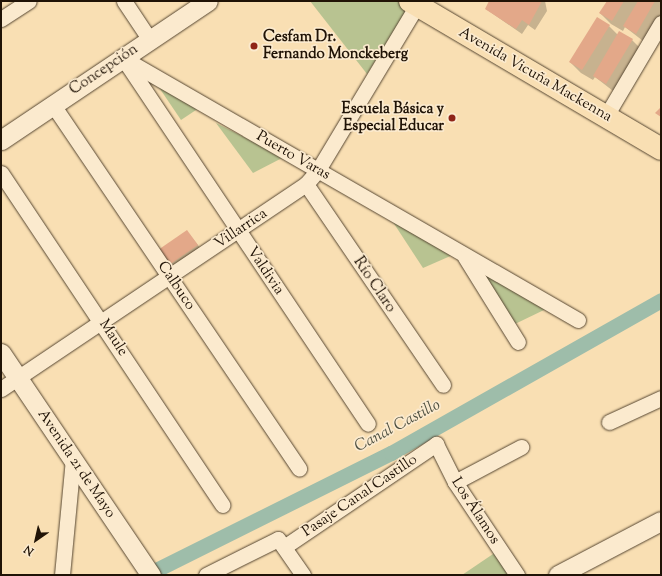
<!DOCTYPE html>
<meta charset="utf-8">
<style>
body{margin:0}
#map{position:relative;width:662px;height:576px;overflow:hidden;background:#f9dfb3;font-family:"Sorts Mill Goudy",serif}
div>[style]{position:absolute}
.green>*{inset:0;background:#b8c391}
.shadow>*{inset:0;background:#0003}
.canal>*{height:15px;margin:-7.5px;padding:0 7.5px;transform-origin:7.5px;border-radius:7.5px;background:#9ebdaa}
.building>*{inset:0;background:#e3a889}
.roads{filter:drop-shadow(0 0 1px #564631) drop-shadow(0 0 1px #564631)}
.minor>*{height:15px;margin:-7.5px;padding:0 7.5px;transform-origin:7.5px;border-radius:7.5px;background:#fbeace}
.tertiary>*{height:19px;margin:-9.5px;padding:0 9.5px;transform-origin:9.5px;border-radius:9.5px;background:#fbeace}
.primary>*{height:22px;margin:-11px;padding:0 11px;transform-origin:11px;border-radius:11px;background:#f9dfb3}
.dots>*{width:11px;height:11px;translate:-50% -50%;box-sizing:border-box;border:2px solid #fbeace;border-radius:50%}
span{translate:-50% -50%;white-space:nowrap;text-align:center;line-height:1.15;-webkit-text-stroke:3.5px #fbeace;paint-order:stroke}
.poi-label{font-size:15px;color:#201306;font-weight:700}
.left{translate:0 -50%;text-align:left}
.right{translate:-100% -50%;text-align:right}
.street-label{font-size:15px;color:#201306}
.water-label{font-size:16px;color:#4c4e3f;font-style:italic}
.frame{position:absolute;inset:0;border:2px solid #201306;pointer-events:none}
.north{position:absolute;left:16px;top:520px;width:40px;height:40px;-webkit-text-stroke:3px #fbeace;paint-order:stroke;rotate:214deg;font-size:11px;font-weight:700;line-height:16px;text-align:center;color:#201306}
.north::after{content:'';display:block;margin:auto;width:14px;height:18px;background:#201306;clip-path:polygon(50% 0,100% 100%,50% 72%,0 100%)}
</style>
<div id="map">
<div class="green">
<div style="clip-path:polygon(310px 1px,407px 1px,411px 3px,367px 74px)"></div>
<div style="clip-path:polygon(156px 83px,199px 108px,181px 120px)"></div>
<div style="clip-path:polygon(216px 123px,284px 157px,253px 173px)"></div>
<div style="clip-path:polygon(389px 216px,455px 254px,423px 268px)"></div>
<div style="clip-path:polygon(481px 271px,546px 309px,515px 324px)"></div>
<div style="clip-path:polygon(496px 552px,511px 575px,462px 575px)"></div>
</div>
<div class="shadow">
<div style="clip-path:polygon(491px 1px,545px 1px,547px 11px,535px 30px,528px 25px,522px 34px,486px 9px)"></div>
<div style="clip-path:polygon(608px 1px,661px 1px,661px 20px,647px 44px,625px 27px,623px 31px,611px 24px,600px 13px)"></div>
<div style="clip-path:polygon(609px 26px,618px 35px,632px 40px,643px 51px,617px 94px,595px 77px,593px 80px,581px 73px,570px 62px)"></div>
<div style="clip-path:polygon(190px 235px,201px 249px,174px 268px,170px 264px)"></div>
</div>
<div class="canal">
<div style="left:146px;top:575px;width:274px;rotate:-26.5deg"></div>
<div style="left:391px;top:453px;width:310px;rotate:-29.5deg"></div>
</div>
<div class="building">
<div style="clip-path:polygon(489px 1px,542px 1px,529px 25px,522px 20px,516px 29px,485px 9px)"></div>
<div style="clip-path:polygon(607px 1px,624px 1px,612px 21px,599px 13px)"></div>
<div style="clip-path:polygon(638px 1px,655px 1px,636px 34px,623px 26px)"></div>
<div style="clip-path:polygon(597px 17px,610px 25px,582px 70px,569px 62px)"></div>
<div style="clip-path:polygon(619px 31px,633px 39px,606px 84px,593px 76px)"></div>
<div style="clip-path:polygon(661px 107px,661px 117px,655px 113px)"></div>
<div style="clip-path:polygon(187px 230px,198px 245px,169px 265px,158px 250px)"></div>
</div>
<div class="roads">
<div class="minor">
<div style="left:124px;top:1px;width:47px;rotate:56.3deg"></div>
<div style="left:1px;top:19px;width:33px;rotate:-33deg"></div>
<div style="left:123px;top:58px;width:525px;rotate:29.93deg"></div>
<div style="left:123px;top:58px;width:440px;rotate:56.2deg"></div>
<div style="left:53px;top:105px;width:439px;rotate:55.9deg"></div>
<div style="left:606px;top:116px;width:108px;rotate:-59.4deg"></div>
<div style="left:1px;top:173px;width:399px;rotate:56.3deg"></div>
<div style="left:306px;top:184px;width:243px;rotate:55.7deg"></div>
<div style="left:465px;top:257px;width:100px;rotate:58.1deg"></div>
<div style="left:1px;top:389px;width:367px;rotate:-33.9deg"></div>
<div style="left:306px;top:184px;width:18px;rotate:-49deg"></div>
<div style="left:318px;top:170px;width:192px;rotate:-59deg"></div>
<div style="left:609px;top:422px;width:57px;rotate:-24.8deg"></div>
<div style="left:455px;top:482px;width:75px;rotate:-27.9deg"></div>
<div style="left:284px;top:547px;width:184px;rotate:-34.1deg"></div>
<div style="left:436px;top:444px;width:42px;rotate:63.4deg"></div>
<div style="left:455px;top:482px;width:112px;rotate:56.3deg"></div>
<div style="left:62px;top:575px;width:117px;rotate:-84.6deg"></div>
<div style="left:206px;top:575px;width:80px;rotate:-26.6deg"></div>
<div style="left:278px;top:539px;width:44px;rotate:55.2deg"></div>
</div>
<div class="tertiary">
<div style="left:1px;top:140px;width:249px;rotate:-33.9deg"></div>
<div style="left:1px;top:353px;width:268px;rotate:56deg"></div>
<div style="left:558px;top:575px;width:116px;rotate:-27.7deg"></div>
</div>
<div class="primary">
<div style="left:410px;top:1px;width:291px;rotate:30.5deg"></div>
</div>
</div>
<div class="dots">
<div style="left:254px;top:46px;background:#8f2418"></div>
<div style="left:452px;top:118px;background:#8f2418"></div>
</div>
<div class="poi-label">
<span class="left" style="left:263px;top:46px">Cesfam Dr.<br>Fernando Monckeberg</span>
<span class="right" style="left:444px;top:118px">Escuela Básica y<br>Especial Educar</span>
</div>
<div class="street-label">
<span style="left:104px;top:70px;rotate:-34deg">Concepción</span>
<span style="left:535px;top:75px;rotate:30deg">Avenida Vicuña Mackenna</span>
<span style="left:293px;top:156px;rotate:30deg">Puerto Varas</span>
<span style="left:241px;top:229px;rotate:-34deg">Villarrica</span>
<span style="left:265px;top:271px;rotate:56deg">Valdivia</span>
<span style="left:374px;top:285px;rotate:56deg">Río Claro</span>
<span style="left:176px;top:286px;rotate:56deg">Calbuco</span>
<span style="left:113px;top:338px;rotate:57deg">Maule</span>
<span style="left:76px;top:464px;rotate:56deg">Avenida 21 de Mayo</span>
<span style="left:360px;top:496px;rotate:-34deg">Pasaje Canal Castillo</span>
<span style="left:475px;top:511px;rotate:57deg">Los Álamos</span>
</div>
<div class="water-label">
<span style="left:398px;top:427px;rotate:-28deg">Canal Castillo</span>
</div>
<div class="frame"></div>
<div class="north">N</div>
</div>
